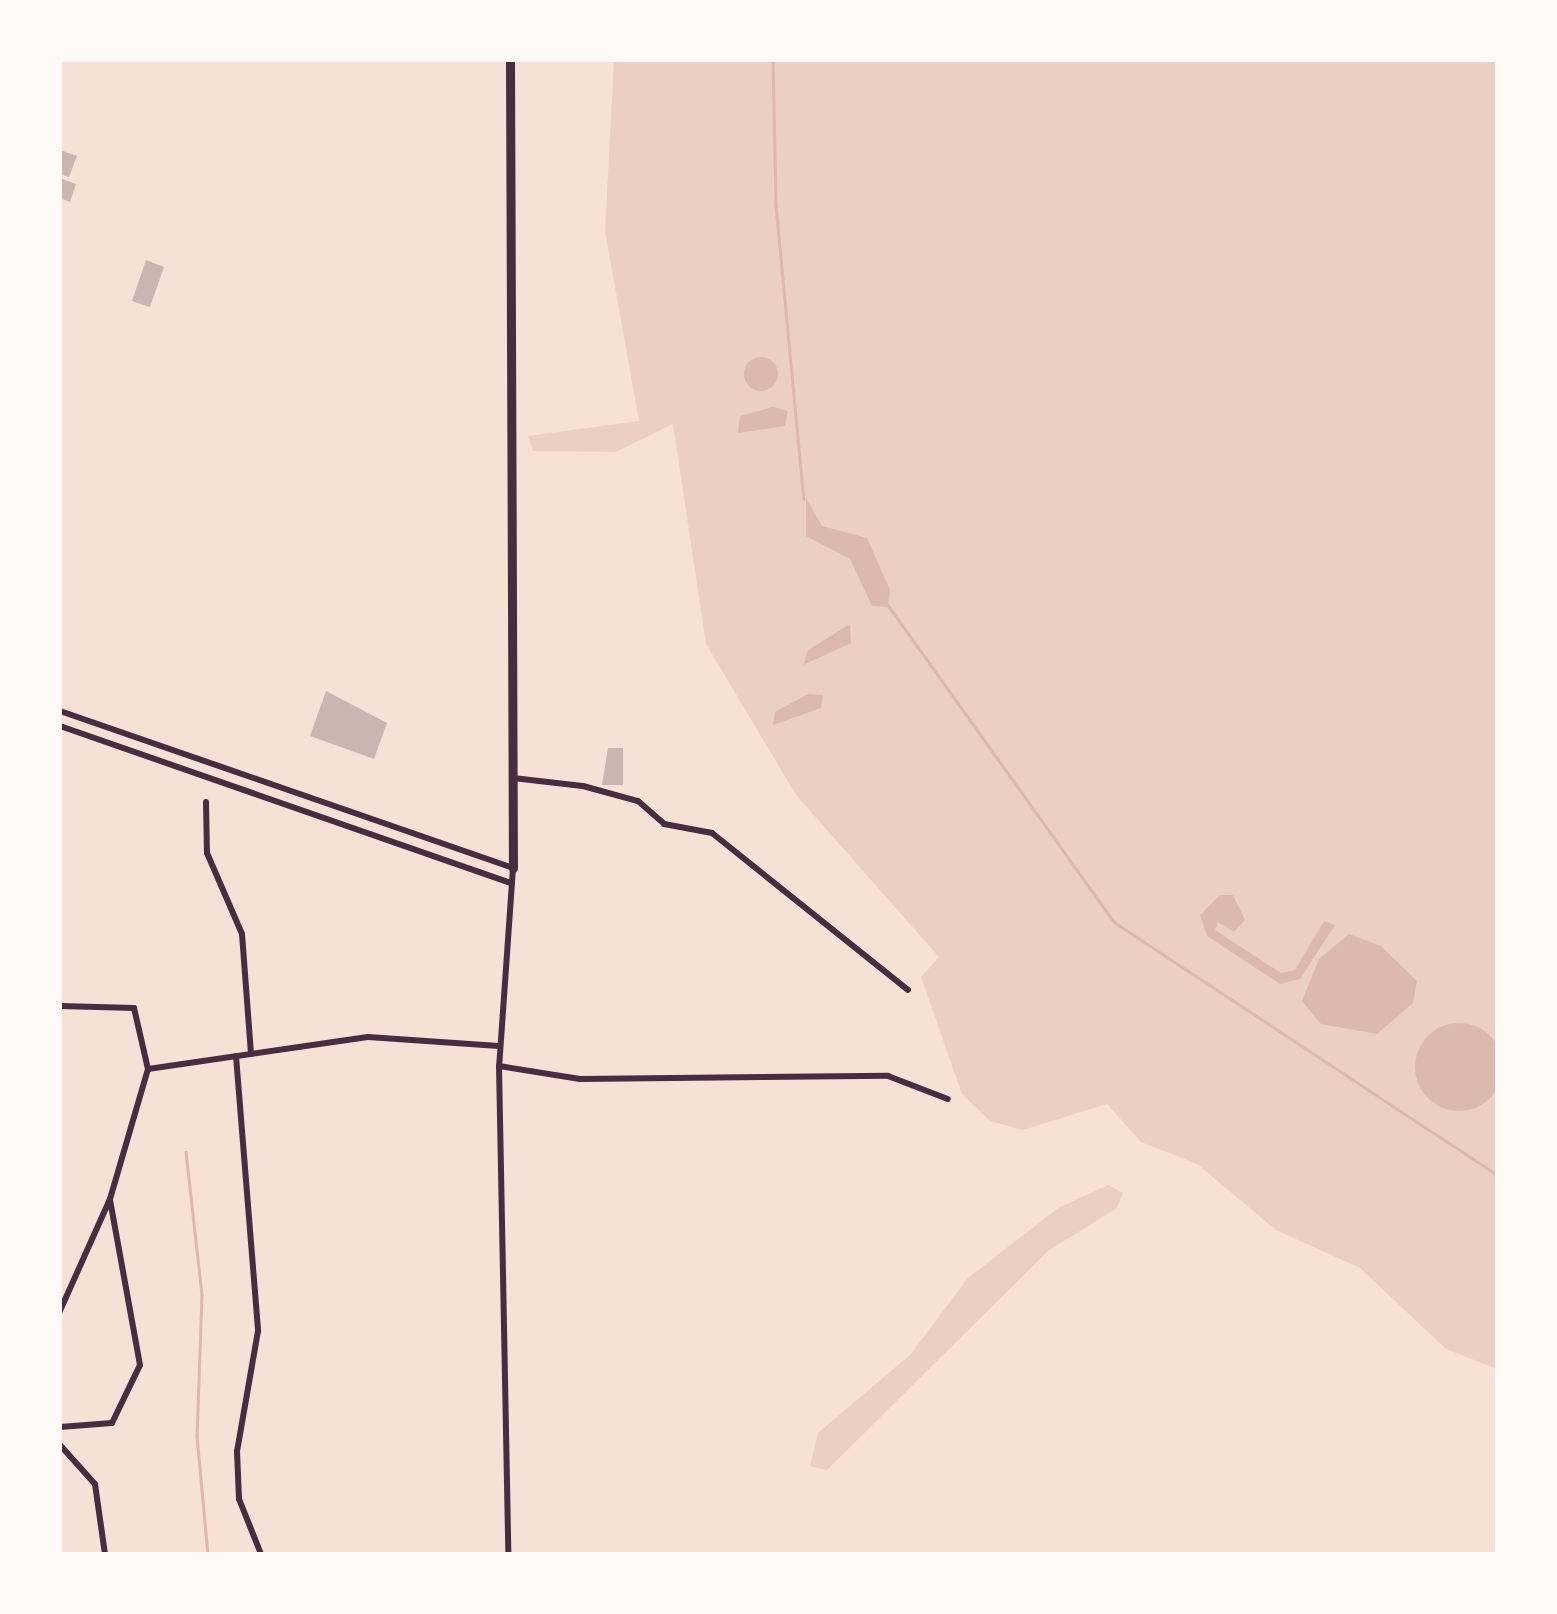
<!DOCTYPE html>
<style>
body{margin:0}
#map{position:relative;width:1557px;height:1614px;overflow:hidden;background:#f7e1d7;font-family:Rubik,sans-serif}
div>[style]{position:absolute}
.green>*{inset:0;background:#ebcfc5}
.water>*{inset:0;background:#dcb8b0}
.round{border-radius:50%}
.stream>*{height:2.5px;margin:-1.25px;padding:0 1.25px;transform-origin:1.25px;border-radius:1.25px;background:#dcb8b0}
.building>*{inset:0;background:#ccb4b1}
.minor>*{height:6px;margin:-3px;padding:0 3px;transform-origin:3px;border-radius:3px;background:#4a2c40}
.secondary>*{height:9px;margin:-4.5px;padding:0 4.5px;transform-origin:4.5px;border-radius:4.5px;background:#4a2c40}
span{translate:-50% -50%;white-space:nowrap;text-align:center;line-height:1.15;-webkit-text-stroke:8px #fffaf5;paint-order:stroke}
.frame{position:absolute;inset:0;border:62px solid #fffaf5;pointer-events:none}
</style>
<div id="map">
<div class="green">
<div style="clip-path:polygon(614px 60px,1497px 60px,1497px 1369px,1446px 1349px,1360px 1268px,1276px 1230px,1197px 1164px,1141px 1142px,1107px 1104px,1023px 1130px,990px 1121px,962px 1094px,921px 977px,939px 957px,796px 795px,706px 644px,673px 424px,616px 452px,533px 451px,528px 436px,639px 421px,605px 231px)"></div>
<div style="clip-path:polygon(1108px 1185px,1123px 1193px,1117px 1208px,1048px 1251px,827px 1470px,810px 1466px,818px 1433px,911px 1354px,968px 1278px,1058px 1208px)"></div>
</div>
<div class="water">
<div class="round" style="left:744px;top:357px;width:34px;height:34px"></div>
<div style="clip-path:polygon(773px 407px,788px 411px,785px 426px,738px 433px,740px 416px)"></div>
<div style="clip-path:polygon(806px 498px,822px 526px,867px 538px,890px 590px,888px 607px,872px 606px,850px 559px,806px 536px)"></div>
<div style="clip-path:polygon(850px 624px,851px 643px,803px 665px,808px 650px)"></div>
<div style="clip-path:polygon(808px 694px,823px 695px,821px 708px,773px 725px,775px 712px)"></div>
<div style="clip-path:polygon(1220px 895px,1233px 895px,1245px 920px,1234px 932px,1218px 922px,1215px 930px,1281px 973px,1295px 970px,1324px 921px,1335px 925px,1300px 979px,1280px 984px,1207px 936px,1200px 915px)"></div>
<div style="clip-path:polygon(1349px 934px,1381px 946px,1417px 981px,1413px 1003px,1377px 1034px,1321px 1024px,1302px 1001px,1319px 959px)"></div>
<div class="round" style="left:1415px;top:1023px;width:88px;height:88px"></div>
</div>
<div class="stream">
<div style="left:773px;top:60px;width:145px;rotate:88.8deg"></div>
<div style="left:776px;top:205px;width:295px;rotate:84.6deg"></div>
<div style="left:888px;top:605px;width:389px;rotate:54.5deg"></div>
<div style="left:1114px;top:922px;width:459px;rotate:33.4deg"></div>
<div style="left:186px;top:1152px;width:144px;rotate:83.6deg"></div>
<div style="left:202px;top:1295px;width:141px;rotate:92deg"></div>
<div style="left:197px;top:1436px;width:119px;rotate:84.7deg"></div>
</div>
<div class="building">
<div style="clip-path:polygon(60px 150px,77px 156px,69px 177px,60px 174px)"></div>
<div style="clip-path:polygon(60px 178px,76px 184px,70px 202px,60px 198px)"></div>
<div style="clip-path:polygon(146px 260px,164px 267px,150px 307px,132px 301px)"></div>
<div style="clip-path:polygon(326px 691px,387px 723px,374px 759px,310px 736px)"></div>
<div style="clip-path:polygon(608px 748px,623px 748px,623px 785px,602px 785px)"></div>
</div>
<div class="minor">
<div style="left:60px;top:711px;width:479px;rotate:19.1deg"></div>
<div style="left:513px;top:868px;width:198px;rotate:94deg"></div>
<div style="left:499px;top:1066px;width:488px;rotate:88.9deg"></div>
<div style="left:60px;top:726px;width:478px;rotate:19.2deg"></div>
<div style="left:513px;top:778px;width:70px;rotate:6.5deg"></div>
<div style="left:583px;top:786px;width:57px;rotate:15.3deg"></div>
<div style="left:638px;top:801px;width:35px;rotate:41deg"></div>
<div style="left:664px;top:824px;width:49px;rotate:10.6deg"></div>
<div style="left:712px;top:833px;width:251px;rotate:38.7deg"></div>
<div style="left:206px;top:802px;width:51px;rotate:88.9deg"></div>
<div style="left:207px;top:853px;width:88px;rotate:66.6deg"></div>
<div style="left:242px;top:934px;width:119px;rotate:85.7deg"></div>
<div style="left:60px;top:1006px;width:74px;rotate:1.5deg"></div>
<div style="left:134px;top:1008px;width:63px;rotate:77.1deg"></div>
<div style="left:148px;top:1069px;width:135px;rotate:106.3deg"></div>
<div style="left:110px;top:1199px;width:123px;rotate:114.1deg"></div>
<div style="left:236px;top:1056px;width:276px;rotate:85.4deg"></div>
<div style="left:258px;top:1331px;width:122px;rotate:99.9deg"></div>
<div style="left:237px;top:1451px;width:48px;rotate:87.6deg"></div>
<div style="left:239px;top:1499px;width:59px;rotate:68.2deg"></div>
<div style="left:499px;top:1066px;width:82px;rotate:9.1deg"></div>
<div style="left:580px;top:1079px;width:308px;rotate:-0.6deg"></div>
<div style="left:888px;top:1076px;width:64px;rotate:21deg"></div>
<div style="left:148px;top:1069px;width:222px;rotate:-8.3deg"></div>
<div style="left:368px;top:1037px;width:131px;rotate:3.9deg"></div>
<div style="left:60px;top:1427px;width:52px;rotate:-4.4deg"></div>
<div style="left:112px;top:1423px;width:64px;rotate:-64.2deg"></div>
<div style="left:140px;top:1365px;width:168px;rotate:-100.3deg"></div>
<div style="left:60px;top:1445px;width:52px;rotate:48.1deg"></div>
<div style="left:95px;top:1484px;width:71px;rotate:81.9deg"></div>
</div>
<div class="secondary">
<div style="left:510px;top:60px;width:808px;rotate:89.79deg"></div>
</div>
<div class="frame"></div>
</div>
